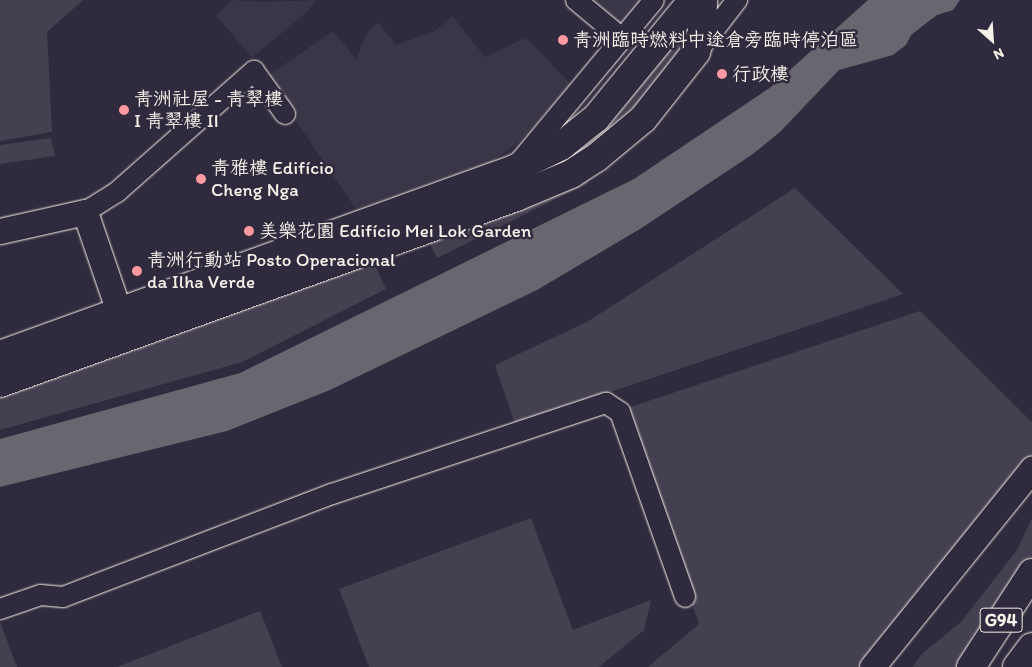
<!DOCTYPE html>
<meta charset="utf-8">
<style>
body{margin:0}
#map{position:relative;width:1032px;height:667px;overflow:hidden;background:#2f2a3d;font-family:Itim,"LXGW WenKai TC",sans-serif}
div>[style]{position:absolute}
.built>*{inset:0;background:#3b3647}
.green>*{inset:0;background:#454050}
.water>*{inset:0;background:#6a6670}
.roads{filter:drop-shadow(0 0 1px #f4f1e8) drop-shadow(0 0 1px #f4f1e8)}
.minor>*{height:20px;margin:-10px;padding:0 10px;transform-origin:10px;border-radius:10px;background:#2f2a3d}
.tertiary>*{height:25px;margin:-12.5px;padding:0 12.5px;transform-origin:12.5px;border-radius:12.5px;background:#2f2a3d}
.secondary>*{height:28px;margin:-14px;padding:0 14px;transform-origin:14px;border-radius:14px;background:#2f2a3d}
.motorway>*{height:28px;margin:-14px;padding:0 14px;transform-origin:14px;border-radius:14px;background:#2f2a3d}
.dots>*{width:14px;height:14px;translate:-50% -50%;box-sizing:border-box;border:2px solid #2f2a3d;border-radius:50%}
span{translate:-50% -50%;white-space:nowrap;text-align:center;line-height:1.15;-webkit-text-stroke:5px #2f2a3d;paint-order:stroke}
.shield-label span{padding:1px 4px;background:#2f2a3d;border:1px solid;border-radius:4px;-webkit-text-stroke-width:0}
.shield-label{font-size:18px;color:#f4f1e8;font-weight:700}
.poi-label{font-size:19px;color:#f4f1e8}
.left{translate:0 -50%;text-align:left}
.north{position:absolute;left:967px;top:15px;width:50px;height:50px;-webkit-text-stroke:4px #2f2a3d;paint-order:stroke;rotate:154deg;font-size:14px;font-weight:700;line-height:20px;text-align:center;color:#f4f1e8}
.north::after{content:'';display:block;margin:auto;width:18px;height:22px;background:#f4f1e8;clip-path:polygon(50% 0,100% 100%,50% 72%,0 100%)}
</style>
<div id="map">
<div class="built">
<div style="clip-path:polygon(232px 0,266px 2px,315px 0,309px 10px,252px 58px,216px 15px)"></div>
<div style="clip-path:polygon(582px 0,642px 0,618px 29px)"></div>
<div style="clip-path:polygon(452px 16px,485px 57px,526px 38px,570px 83px,567px 91px,519px 142px,491px 162px,356px 209px,266px 77px,333px 31px,356px 59px,365px 36px,378px 22px,396px 45px,435px 31px)"></div>
</div>
<div class="green">
<div style="clip-path:polygon(0 0,83px 0,47px 32px,52px 132px,0 141px)"></div>
<div style="clip-path:polygon(692px 18px,694px 21px,681px 51px,624px 122px,575px 162px,0 376px,0 367px,548px 171px,595px 138px)"></div>
<div style="clip-path:polygon(51px 138px,55px 156px,0 164px,0 145px)"></div>
<div style="clip-path:polygon(586px 177px,588px 183px,437px 258px,428px 240px)"></div>
<div style="clip-path:polygon(795px 188px,903px 294px,515px 424px,495px 365px,587px 322px)"></div>
<div style="clip-path:polygon(373px 261px,386px 289px,242px 362px,0 430px,0 398px)"></div>
<div style="clip-path:polygon(920px 311px,1032px 422px,1032px 455px,863px 667px,648px 667px,699px 624px,624px 409px)"></div>
<div style="clip-path:polygon(531px 518px,573px 630px,651px 600px,644px 630px,599px 667px,369px 667px,339px 589px)"></div>
<div style="clip-path:polygon(1032px 518px,1032px 566px,966px 667px,912px 667px,923px 653px,961px 622px,1017px 550px)"></div>
<div style="clip-path:polygon(260px 611px,282px 667px,117px 667px)"></div>
<div style="clip-path:polygon(0 622px,17px 667px,0 667px)"></div>
</div>
<div class="water">
<div style="clip-path:polygon(868px 0,960px 0,953px 10px,937px 15px,911px 35px,906px 45px,893px 55px,839px 70px,780px 132px,753px 154px,640px 229px,537px 290px,330px 390px,227px 431px,0 487px,0 439px,240px 373px,634px 179px,771px 87px)"></div>
</div>
<div class="roads">
<div class="minor">
<div style="left:576px;top:0;width:61px;rotate:39.7deg"></div>
<div style="left:700px;top:48px;width:61px;rotate:-52.4deg"></div>
<div style="left:517px;top:165px;width:214px;rotate:-50.3deg"></div>
<div style="left:85px;top:212px;width:38px;rotate:-32deg"></div>
<div style="left:117px;top:192px;width:183px;rotate:-41.5deg"></div>
<div style="left:254px;top:71px;width:53px;rotate:54.2deg"></div>
<div style="left:0;top:609px;width:43px;rotate:-18.9deg"></div>
<div style="left:41px;top:595px;width:22px;rotate:5deg"></div>
<div style="left:63px;top:597px;width:288px;rotate:-21deg"></div>
<div style="left:332px;top:494px;width:289px;rotate:-18.4deg"></div>
<div style="left:606px;top:403px;width:17px;rotate:33deg"></div>
<div style="left:620px;top:412px;width:196px;rotate:70.6deg"></div>
</div>
<div class="tertiary">
<div style="left:0;top:231px;width:87px;rotate:-12.6deg"></div>
<div style="left:85px;top:212px;width:106px;rotate:71.2deg"></div>
<div style="left:872px;top:667px;width:255px;rotate:-51.1deg"></div>
</div>
<div class="secondary">
<div style="left:0;top:355px;width:544px;rotate:-19.87deg"></div>
<div style="left:512px;top:170px;width:55px;rotate:-26.1deg"></div>
<div style="left:561px;top:146px;width:45px;rotate:-38.7deg"></div>
<div style="left:596px;top:118px;width:153px;rotate:-50.6deg"></div>
<div style="left:0;top:383px;width:548px;rotate:-19.82deg"></div>
<div style="left:516px;top:197px;width:60px;rotate:-22.7deg"></div>
<div style="left:571px;top:174px;width:30px;rotate:-33deg"></div>
<div style="left:596px;top:158px;width:61px;rotate:-39.7deg"></div>
<div style="left:643px;top:119px;width:85px;rotate:-51.7deg"></div>
<div style="left:696px;top:52px;width:22px;rotate:-74deg"></div>
<div style="left:702px;top:31px;width:31px;rotate:-88deg"></div>
</div>
<div class="motorway">
<div style="left:971px;top:667px;width:112px;rotate:-57deg"></div>
<div style="left:1017px;top:667px;width:25px;rotate:-53deg"></div>
</div>
</div>
<div class="dots">
<div style="left:563px;top:40px;background:#ff9aa2"></div>
<div style="left:722px;top:74px;background:#ff9aa2"></div>
<div style="left:124px;top:110px;background:#ff9aa2"></div>
<div style="left:201px;top:179px;background:#ff9aa2"></div>
<div style="left:249px;top:231px;background:#ff9aa2"></div>
<div style="left:137px;top:271px;background:#ff9aa2"></div>
</div>
<div class="shield-label">
<span style="left:1001px;top:620px">G94</span>
</div>
<div class="poi-label">
<span class="left" style="left:573px;top:40px">青洲臨時燃料中途倉旁臨時停泊區</span>
<span class="left" style="left:732px;top:74px">行政樓</span>
<span class="left" style="left:134px;top:110px">青洲社屋 - 青翠樓<br>I 青翠樓 II</span>
<span class="left" style="left:211px;top:179px">青雅樓 Edifício<br>Cheng Nga</span>
<span class="left" style="left:259px;top:231px">美樂花園 Edifício Mei Lok Garden</span>
<span class="left" style="left:147px;top:271px">青洲行動站 Posto Operacional<br>da Ilha Verde</span>
</div>
<div class="north">N</div>
</div>
